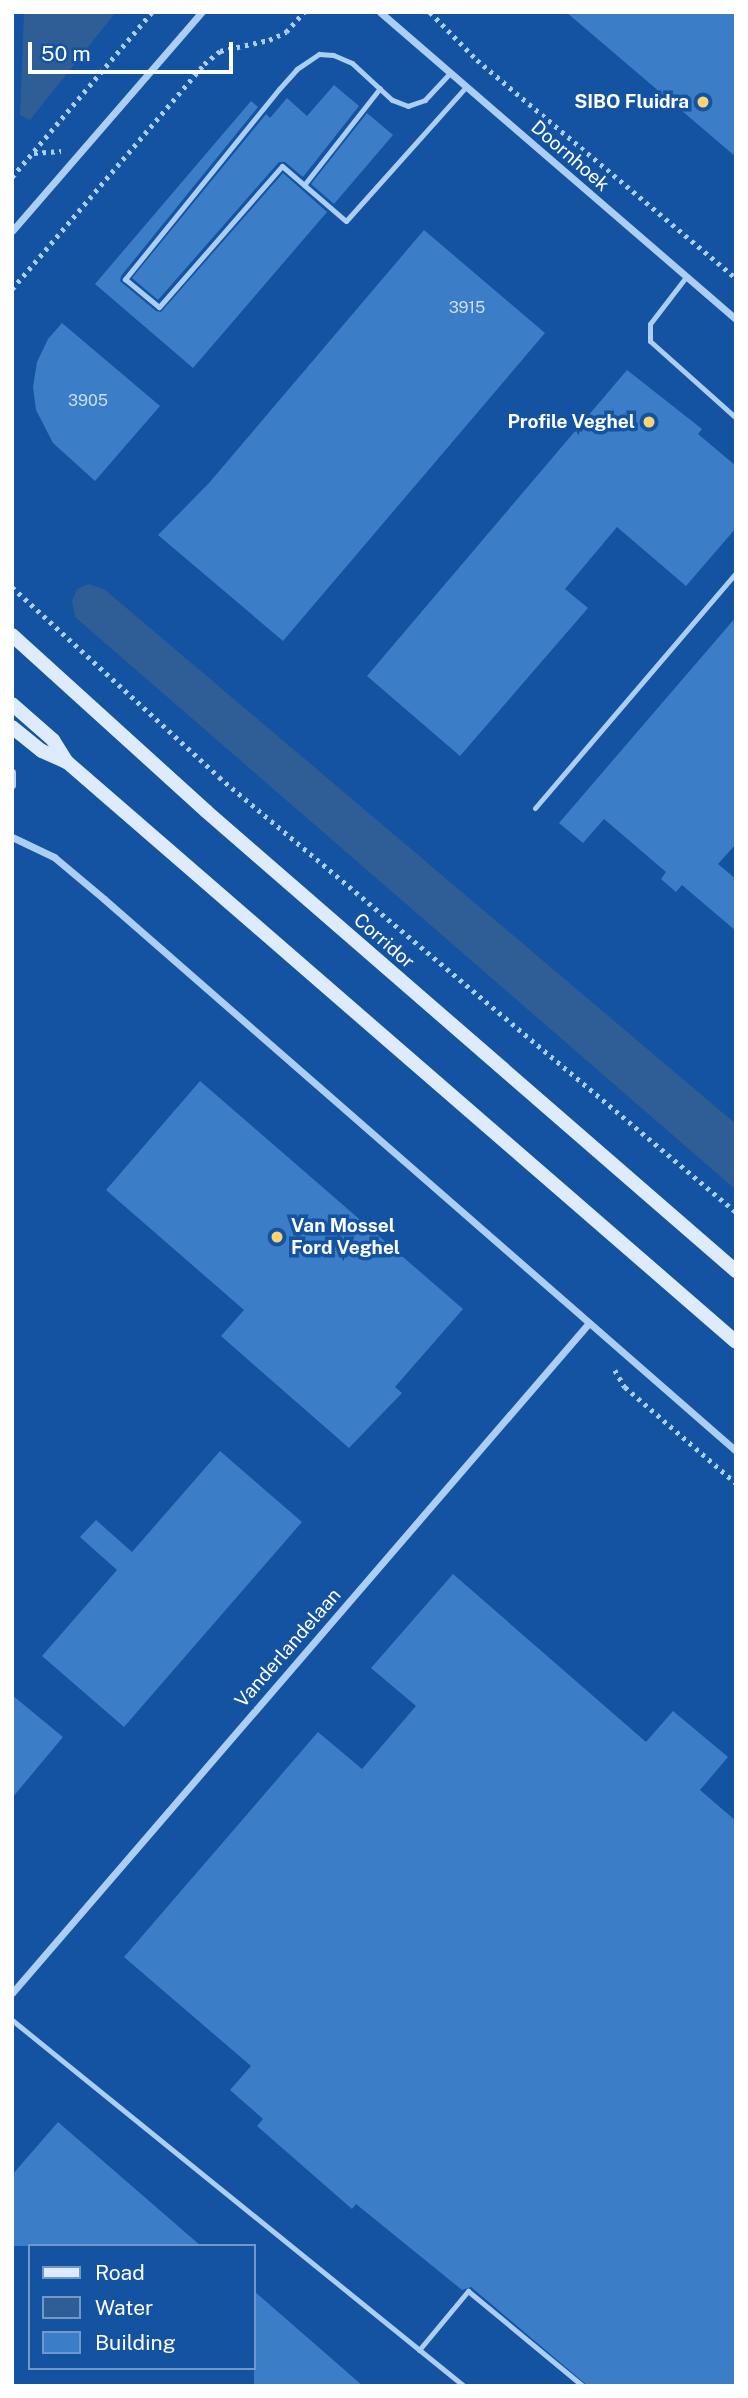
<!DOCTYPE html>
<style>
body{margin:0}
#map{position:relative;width:748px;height:2398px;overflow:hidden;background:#1353a1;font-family:"Public Sans",sans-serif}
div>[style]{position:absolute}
.water>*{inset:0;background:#2f5d96}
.building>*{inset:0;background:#3c7dc8}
.path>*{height:4.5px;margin-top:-2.25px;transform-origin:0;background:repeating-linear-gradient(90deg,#accef5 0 3.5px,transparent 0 8.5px)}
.lane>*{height:5px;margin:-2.5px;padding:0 2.5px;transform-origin:2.5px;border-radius:2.5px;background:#accef5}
.street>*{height:7px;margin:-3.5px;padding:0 3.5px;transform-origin:3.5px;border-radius:3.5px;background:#accef5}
.secondary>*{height:14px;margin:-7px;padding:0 7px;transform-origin:7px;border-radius:7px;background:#ddebfd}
.dots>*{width:19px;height:19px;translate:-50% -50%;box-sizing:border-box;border:4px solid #1353a1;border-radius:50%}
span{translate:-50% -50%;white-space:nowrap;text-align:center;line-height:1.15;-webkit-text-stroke:7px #1353a1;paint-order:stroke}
.number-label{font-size:16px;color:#cedef1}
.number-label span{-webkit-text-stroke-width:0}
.poi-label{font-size:19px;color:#fff;font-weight:700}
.right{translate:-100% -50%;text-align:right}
.left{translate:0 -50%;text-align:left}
.street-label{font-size:19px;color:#fff}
.frame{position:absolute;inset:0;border:14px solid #fff;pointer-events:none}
.legend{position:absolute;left:28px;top:2244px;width:228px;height:126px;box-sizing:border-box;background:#1353a1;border:2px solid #7198c7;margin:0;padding:9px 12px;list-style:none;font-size:21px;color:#fff}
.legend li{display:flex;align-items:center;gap:14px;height:35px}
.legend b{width:35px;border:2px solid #7198c7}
.scale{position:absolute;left:28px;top:42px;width:205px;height:32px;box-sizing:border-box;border:4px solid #fff;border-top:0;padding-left:9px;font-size:21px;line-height:24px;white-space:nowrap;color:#fff;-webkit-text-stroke:5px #1353a1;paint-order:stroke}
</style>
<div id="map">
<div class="water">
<div style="clip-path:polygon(24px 12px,116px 12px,30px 120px,20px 115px)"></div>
<div style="clip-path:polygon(88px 584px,104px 589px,736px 1124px,736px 1190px,75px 617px,72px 601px,77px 589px)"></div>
</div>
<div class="building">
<div style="clip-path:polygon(566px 12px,736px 12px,736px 157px)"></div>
<div style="clip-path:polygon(334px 85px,359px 106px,303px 177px,285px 162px,279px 162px,158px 300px,132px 278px,266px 114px,270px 118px,287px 98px,307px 116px)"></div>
<div style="clip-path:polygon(251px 101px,258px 107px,121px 276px,120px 281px,156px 311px,161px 312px,283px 173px,327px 212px,193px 368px,95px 284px)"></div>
<div style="clip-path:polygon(367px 113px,393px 135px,334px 204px,311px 184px)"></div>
<div style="clip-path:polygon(424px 230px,545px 333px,283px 641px,158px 535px,209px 483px)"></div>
<div style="clip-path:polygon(62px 323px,160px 406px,95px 481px,53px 443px,36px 410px,33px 387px,37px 362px,48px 339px)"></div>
<div style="clip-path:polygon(627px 370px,702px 429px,698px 434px,736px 466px,736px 528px,686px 586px,617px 527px,565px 589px,588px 608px,460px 756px,367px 676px)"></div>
<div style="clip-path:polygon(736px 617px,736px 844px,718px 864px,736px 879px,736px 931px,682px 885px,676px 892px,661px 879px,666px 872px,604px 819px,583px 843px,559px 823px)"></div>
<div style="clip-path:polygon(200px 1081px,463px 1309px,395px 1387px,402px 1393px,349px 1448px,221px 1336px,244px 1310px,106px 1190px)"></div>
<div style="clip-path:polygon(220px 1451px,302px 1522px,124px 1727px,42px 1656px,117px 1570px,80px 1537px,96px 1520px,132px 1552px)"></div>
<div style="clip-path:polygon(453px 1574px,646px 1742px,673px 1711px,728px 1757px,700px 1790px,736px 1821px,736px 2386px,588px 2386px,471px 2287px,462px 2290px,356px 2204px,352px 2209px,257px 2126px,263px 2119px,230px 2090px,251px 2066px,124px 1957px,318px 1732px,362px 1769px,416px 1706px,371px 1668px)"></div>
<div style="clip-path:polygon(12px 1695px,63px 1737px,12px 1798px)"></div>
<div style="clip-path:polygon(58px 2122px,201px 2246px,12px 2246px,12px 2175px)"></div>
<div style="clip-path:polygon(254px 2291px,363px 2386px,254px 2386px)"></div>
</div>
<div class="path">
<div style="left:430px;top:12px;width:67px;rotate:45.6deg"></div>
<div style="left:477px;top:60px;width:339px;rotate:40.1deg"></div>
<div style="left:34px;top:153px;width:27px;rotate:-4deg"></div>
<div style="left:12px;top:177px;width:216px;rotate:-49.7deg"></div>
<div style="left:12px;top:289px;width:296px;rotate:-49.5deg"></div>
<div style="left:204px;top:64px;width:21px;rotate:-39deg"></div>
<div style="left:220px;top:51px;width:50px;rotate:-12.7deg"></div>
<div style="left:269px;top:40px;width:19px;rotate:-25deg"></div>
<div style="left:286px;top:32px;width:27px;rotate:-48deg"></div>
<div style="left:12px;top:587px;width:281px;rotate:42.5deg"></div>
<div style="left:219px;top:777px;width:676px;rotate:40.08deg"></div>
<div style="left:615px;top:1370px;width:20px;rotate:60deg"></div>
<div style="left:625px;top:1387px;width:147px;rotate:40.9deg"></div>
</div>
<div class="lane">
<div style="left:450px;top:73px;width:37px;rotate:133deg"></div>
<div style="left:425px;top:100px;width:18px;rotate:161deg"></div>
<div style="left:408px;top:106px;width:17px;rotate:-159deg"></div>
<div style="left:392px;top:100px;width:54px;rotate:-137.2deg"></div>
<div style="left:352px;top:63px;width:21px;rotate:-157deg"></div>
<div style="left:333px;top:55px;width:14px;rotate:-176deg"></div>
<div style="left:319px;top:54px;width:27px;rotate:146deg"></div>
<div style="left:297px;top:69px;width:27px;rotate:132deg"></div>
<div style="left:279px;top:89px;width:245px;rotate:129deg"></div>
<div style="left:125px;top:279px;width:44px;rotate:39.5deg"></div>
<div style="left:159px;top:307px;width:187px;rotate:-48.9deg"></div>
<div style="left:282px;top:166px;width:84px;rotate:40.7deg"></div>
<div style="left:346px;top:221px;width:180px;rotate:-48.2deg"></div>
<div style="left:304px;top:185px;width:123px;rotate:-51.9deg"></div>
<div style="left:686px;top:277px;width:59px;rotate:127.5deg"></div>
<div style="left:650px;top:324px;width:17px;rotate:90deg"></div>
<div style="left:650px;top:341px;width:115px;rotate:41.8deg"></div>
<div style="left:535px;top:808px;width:309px;rotate:-49.5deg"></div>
<div style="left:12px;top:2020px;width:582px;rotate:39deg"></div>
<div style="left:419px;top:2350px;width:77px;rotate:-50.3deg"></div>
<div style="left:468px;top:2291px;width:149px;rotate:39.6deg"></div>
</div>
<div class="street">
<div style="left:380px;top:12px;width:470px;rotate:40.8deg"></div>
<div style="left:12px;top:231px;width:290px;rotate:-49.1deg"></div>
<div style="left:12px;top:772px;width:13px;rotate:90deg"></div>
<div style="left:12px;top:837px;width:47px;rotate:25.5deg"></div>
<div style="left:54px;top:857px;width:65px;rotate:40deg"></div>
<div style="left:104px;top:899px;width:839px;rotate:41.13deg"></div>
<div style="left:12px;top:1993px;width:883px;rotate:-49.27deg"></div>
</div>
<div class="secondary">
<div style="left:12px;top:635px;width:262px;rotate:42.2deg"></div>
<div style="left:206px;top:811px;width:702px;rotate:40.96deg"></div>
<div style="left:12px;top:704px;width:55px;rotate:41.3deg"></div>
<div style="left:53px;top:740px;width:26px;rotate:58deg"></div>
<div style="left:67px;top:762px;width:885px;rotate:40.92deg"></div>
<div style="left:12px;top:727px;width:38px;rotate:39deg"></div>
<div style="left:42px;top:751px;width:27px;rotate:24deg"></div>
</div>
<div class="dots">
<div style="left:703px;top:102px;background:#ffd370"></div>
<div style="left:649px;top:422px;background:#ffd370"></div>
<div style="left:277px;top:1237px;background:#ffd370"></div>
</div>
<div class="number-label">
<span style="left:467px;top:308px">3915</span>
<span style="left:88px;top:401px">3905</span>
</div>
<div class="poi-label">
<span class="right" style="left:689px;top:102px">SIBO Fluidra</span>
<span class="right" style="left:635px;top:422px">Profile Veghel</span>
<span class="left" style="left:291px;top:1237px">Van Mossel<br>Ford Veghel</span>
</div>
<div class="street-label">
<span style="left:570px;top:156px;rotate:41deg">Doornhoek</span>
<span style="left:384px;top:941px;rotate:41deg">Corridor</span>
<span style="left:288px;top:1648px;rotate:-49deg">Vanderlandelaan</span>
</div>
<div class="frame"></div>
<ul class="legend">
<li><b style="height:9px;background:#ddebfd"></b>Road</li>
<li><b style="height:19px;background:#2f5d96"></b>Water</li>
<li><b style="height:19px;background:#3c7dc8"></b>Building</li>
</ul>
<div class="scale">50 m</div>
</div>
